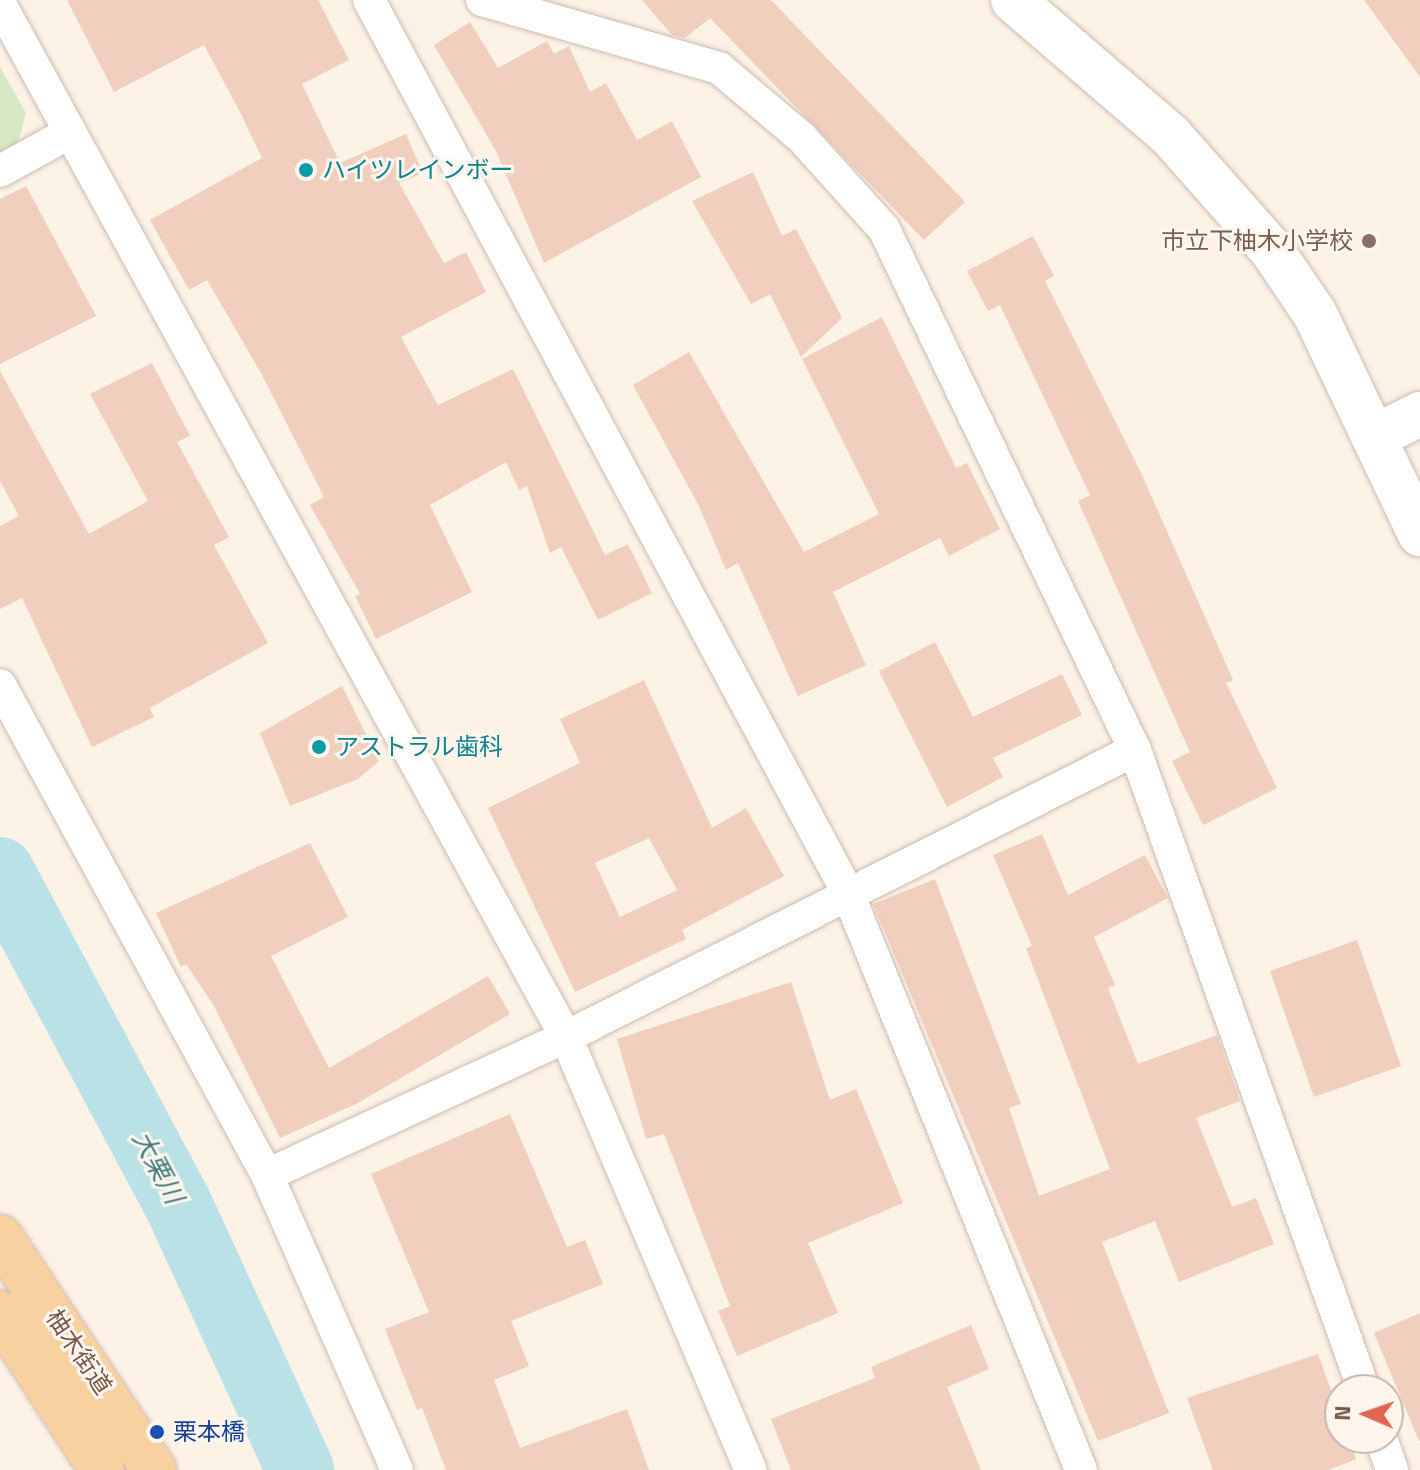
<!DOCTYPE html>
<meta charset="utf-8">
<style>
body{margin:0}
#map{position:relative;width:1420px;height:1470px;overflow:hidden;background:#fcf2e6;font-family:"Titillium Web","Noto Sans JP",sans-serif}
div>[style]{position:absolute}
.green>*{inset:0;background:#d6e9c4}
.river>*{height:68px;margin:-34px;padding:0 34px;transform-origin:34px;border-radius:34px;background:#bae1e5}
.building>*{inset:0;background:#f0cfbe}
.roads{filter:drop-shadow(0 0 2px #cfbbaf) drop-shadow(0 0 2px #cfbbaf)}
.street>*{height:32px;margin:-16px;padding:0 16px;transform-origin:16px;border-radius:16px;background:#fff}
.secondary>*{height:44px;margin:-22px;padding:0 22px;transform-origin:22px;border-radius:22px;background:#fff}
.primary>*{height:44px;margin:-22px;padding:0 22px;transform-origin:22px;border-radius:22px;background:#f8d1a0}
.dots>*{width:22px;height:22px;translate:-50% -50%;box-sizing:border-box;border:4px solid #fef6ec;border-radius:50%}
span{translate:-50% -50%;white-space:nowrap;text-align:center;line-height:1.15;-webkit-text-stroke:6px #fef6ec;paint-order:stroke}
.culture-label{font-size:24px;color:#0d838f}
.left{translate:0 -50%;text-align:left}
.education-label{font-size:24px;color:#785e54}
.right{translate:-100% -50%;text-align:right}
.street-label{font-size:24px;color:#74574b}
.transit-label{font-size:24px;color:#164399}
.water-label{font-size:26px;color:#437a80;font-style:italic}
.north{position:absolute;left:1324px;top:1374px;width:80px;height:80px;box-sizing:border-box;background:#fef6ec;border:2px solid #c7b6ac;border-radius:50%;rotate:272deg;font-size:22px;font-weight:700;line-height:32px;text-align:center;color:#74574b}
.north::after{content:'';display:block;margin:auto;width:28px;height:36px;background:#e2654e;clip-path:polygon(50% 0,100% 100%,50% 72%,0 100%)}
</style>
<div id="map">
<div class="green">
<div style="clip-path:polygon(0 67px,26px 113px,18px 142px,0 152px)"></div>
</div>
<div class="river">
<div style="left:0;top:871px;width:375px;rotate:61.9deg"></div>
<div style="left:177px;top:1202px;width:295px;rotate:65.3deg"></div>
</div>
<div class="building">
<div style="clip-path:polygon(67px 0,318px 0,349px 60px,302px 84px,340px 163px,406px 134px,423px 173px,399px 183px,444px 263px,466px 252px,486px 292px,401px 337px,438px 405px,513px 369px,605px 555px,628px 544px,652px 593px,598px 620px,561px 547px,550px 553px,527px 486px,519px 490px,506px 462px,430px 505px,472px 592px,376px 639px,355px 596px,360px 594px,310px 505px,324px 497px,261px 373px,207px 280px,189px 290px,150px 220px,262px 158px,241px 114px,204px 45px,114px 92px)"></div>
<div style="clip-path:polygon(642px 0,771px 0,965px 202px,924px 240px,710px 18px,685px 38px,672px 35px)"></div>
<div style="clip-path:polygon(1364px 0,1420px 0,1420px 77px)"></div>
<div style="clip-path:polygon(470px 22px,498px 68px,547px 41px,554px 54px,569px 46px,590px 92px,606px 83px,637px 140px,672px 121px,701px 177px,544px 263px,496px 151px,434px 45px)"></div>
<div style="clip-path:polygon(753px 172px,782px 236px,796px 229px,842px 318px,801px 357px,770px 294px,751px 304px,692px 201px)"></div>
<div style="clip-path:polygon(26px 186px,96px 316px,0 364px,0 199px)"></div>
<div style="clip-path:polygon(1033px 236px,1054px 276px,1045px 281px,1141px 473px,1233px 680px,1226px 683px,1277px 788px,1203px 825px,1172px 761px,1190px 752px,1078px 501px,1090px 495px,1000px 305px,988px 311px,967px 271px)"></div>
<div style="clip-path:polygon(882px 317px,956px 468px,967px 463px,1000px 529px,949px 556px,940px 538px,833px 592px,866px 665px,798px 696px,738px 563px,726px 570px,699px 506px,633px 385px,689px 352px,804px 552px,879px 514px,802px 359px)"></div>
<div style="clip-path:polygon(152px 363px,190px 436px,177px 442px,229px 537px,214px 545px,268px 643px,150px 708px,154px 717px,92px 747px,22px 598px,0 609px,0 526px,19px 516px,0 481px,0 371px,89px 534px,148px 501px,90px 394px)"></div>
<div style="clip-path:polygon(935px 642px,973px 717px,1062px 674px,1082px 715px,993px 758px,1003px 777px,947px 807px,879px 671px)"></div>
<div style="clip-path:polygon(evenodd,644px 680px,712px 828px,746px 808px,784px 876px,682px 930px,686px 939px,575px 992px,488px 808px,580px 763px,560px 719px,644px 680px,649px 838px,677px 890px,620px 917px,595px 863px,649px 838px)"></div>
<div style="clip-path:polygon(342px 686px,379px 761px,358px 779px,290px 806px,260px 733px)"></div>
<div style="clip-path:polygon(1042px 834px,1068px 895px,1145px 855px,1168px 898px,1094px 937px,1115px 985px,1108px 988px,1138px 1064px,1217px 1035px,1240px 1101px,1196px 1118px,1232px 1207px,1256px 1198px,1274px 1244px,1179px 1282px,1155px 1221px,1102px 1242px,1169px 1413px,1098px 1441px,873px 904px,935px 879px,1021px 1104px,1009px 1108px,1039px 1196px,1110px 1169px,1026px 948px,1032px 946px,993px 855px)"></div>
<div style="clip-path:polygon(310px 843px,348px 917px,271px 956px,329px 1068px,488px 976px,510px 1014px,358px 1103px,280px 1138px,214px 1006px,186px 964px,181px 967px,156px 913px)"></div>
<div style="clip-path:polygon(1357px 940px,1401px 1066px,1314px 1097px,1270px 971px)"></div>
<div style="clip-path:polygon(791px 982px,830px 1100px,856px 1089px,903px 1203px,808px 1243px,838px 1313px,737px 1356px,718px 1311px,730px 1306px,664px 1134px,646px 1139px,617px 1039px)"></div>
<div style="clip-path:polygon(510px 1114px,567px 1247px,585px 1240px,603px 1284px,511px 1321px,529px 1366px,494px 1380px,520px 1448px,627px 1409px,649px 1470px,446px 1470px,422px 1408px,417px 1410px,385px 1329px,429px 1312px,371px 1174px)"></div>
<div style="clip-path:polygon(1420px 1313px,1420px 1441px,1419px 1441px,1374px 1333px)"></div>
<div style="clip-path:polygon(971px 1325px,989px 1369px,947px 1387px,981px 1470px,791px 1470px,771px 1419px,875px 1378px,871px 1367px)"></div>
<div style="clip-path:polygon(1318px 1354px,1340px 1415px,1340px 1438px,1348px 1438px,1356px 1459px,1329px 1470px,1213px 1470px,1187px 1398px)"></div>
</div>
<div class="roads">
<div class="street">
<div style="left:369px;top:0;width:1011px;rotate:61.79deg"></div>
<div style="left:847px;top:891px;width:624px;rotate:67.99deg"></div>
<div style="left:482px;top:0;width:247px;rotate:16deg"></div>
<div style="left:719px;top:68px;width:109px;rotate:40.1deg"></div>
<div style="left:802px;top:138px;width:122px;rotate:48deg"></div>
<div style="left:884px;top:229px;width:578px;rotate:64.28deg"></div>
<div style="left:1135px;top:750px;width:680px;rotate:70.31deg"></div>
<div style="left:0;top:4px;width:1178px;rotate:61.28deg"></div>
<div style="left:566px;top:1037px;width:471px;rotate:66.9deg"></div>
<div style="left:0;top:171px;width:79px;rotate:-28.8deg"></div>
<div style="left:0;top:685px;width:558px;rotate:61.41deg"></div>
<div style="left:267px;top:1175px;width:322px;rotate:66.2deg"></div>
<div style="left:267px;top:1175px;width:329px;rotate:-24.8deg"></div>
<div style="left:566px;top:1037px;width:637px;rotate:-26.77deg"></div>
<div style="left:1381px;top:1438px;width:34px;rotate:71deg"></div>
</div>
<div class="secondary">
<div style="left:1013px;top:0;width:207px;rotate:40.7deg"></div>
<div style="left:1170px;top:135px;width:152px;rotate:48.5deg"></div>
<div style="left:1271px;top:249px;width:78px;rotate:55.9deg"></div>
<div style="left:1315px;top:314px;width:244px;rotate:64.5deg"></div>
<div style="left:1376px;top:436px;width:49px;rotate:-26.6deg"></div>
</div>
<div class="primary">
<div style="left:0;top:1237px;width:279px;rotate:56.5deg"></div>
<div style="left:0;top:1313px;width:187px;rotate:57deg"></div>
</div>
</div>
<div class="dots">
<div style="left:306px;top:170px;background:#0f9aa8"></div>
<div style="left:1369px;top:241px;background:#8d6e63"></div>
<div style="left:319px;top:747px;background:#0f9aa8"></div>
<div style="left:157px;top:1432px;background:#1a4fb4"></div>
</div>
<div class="culture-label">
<span class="left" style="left:322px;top:170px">ハイツレインボー</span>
<span class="left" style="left:335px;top:747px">アストラル歯科</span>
</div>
<div class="education-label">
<span class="right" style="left:1353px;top:241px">市立下柚木小学校</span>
</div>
<div class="street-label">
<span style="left:79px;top:1352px;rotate:56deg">柚木街道</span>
</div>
<div class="transit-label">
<span class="left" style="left:173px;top:1432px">栗本橋</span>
</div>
<div class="water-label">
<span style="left:158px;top:1167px;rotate:62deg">大栗川</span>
</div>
<div class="north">N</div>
</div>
